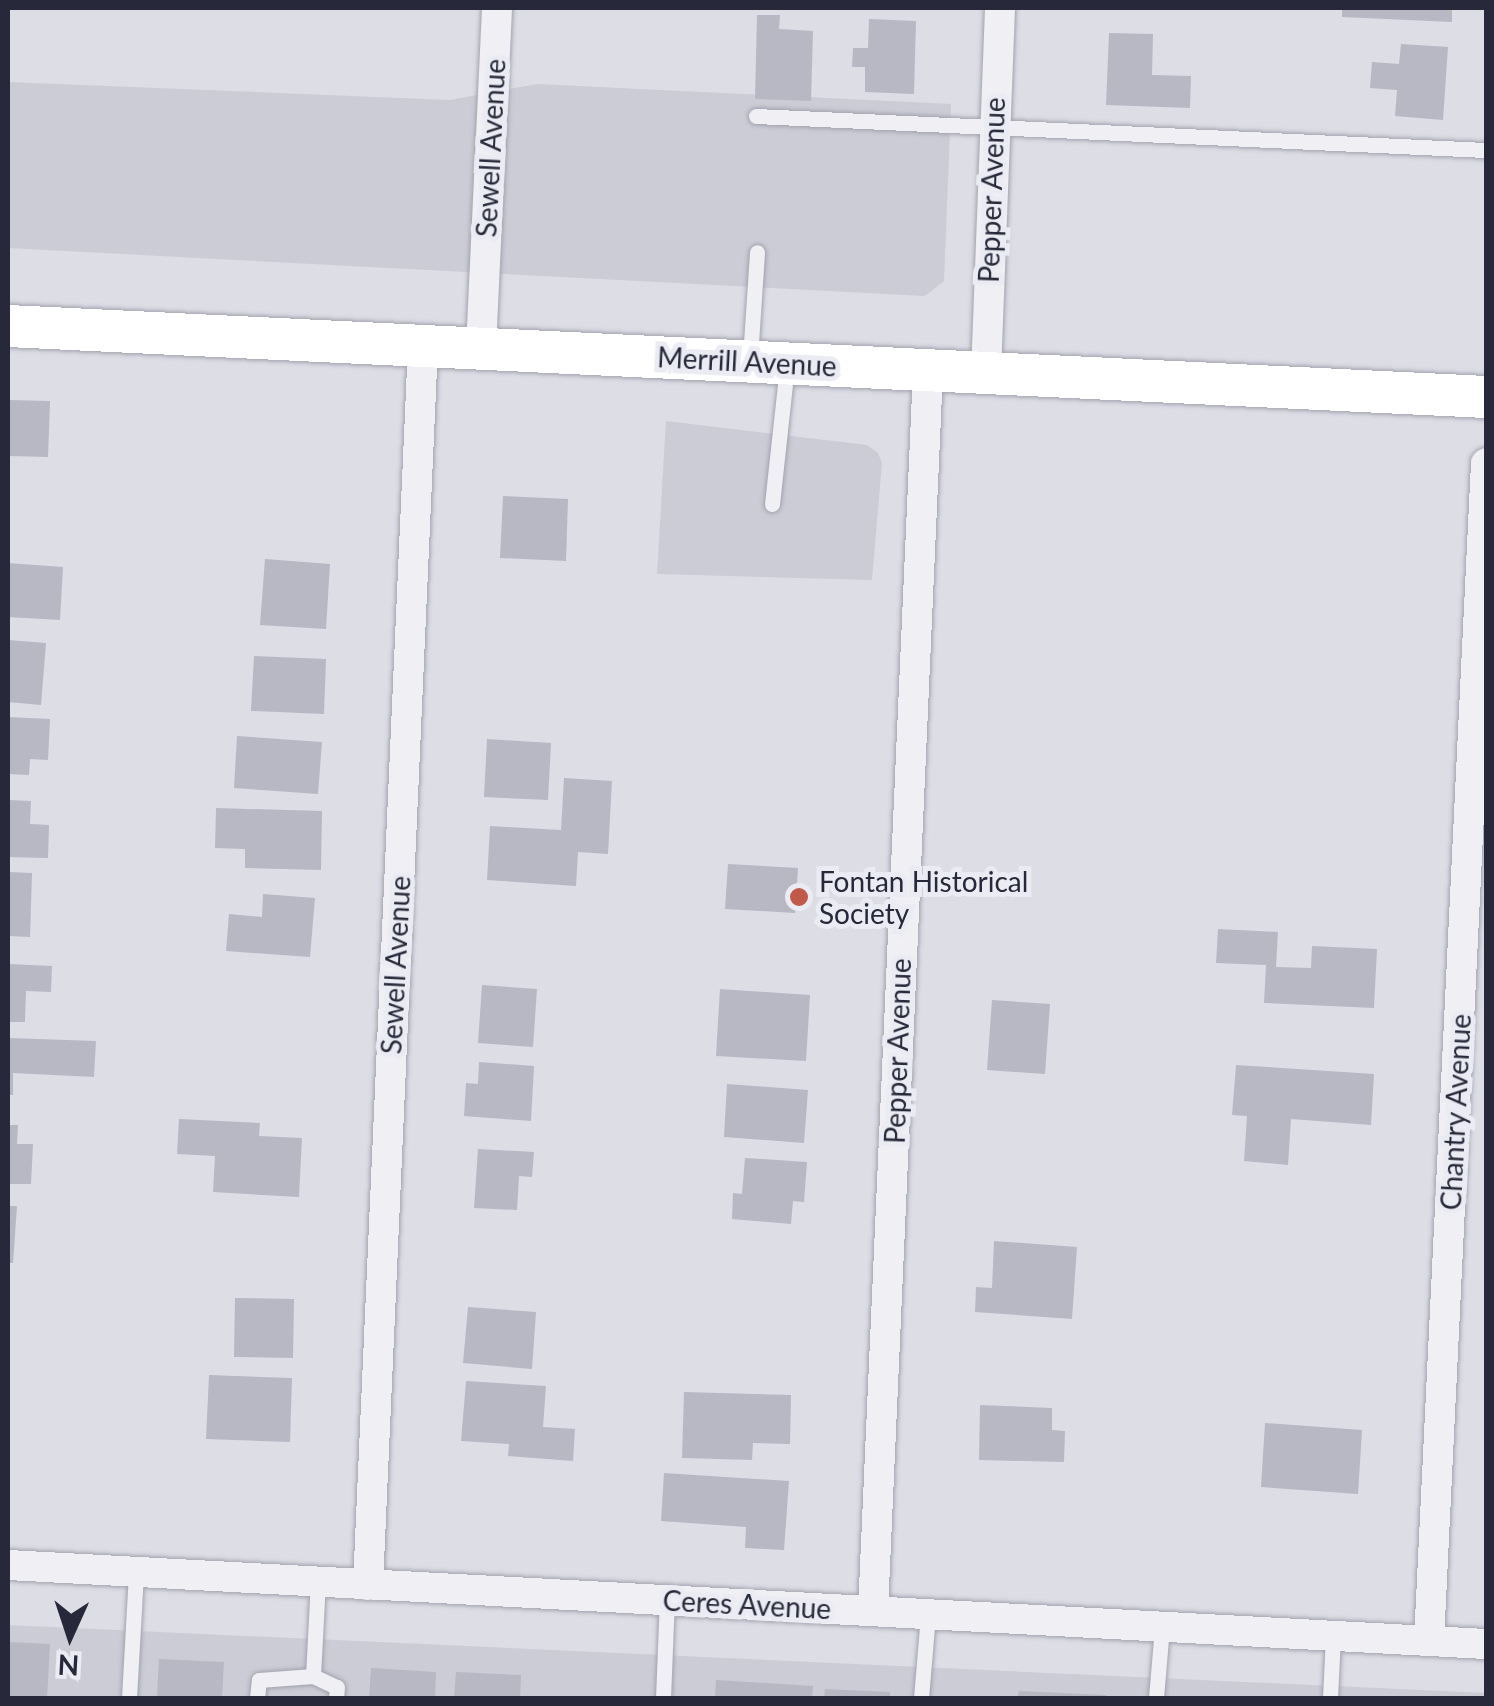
<!DOCTYPE html>
<style>
body{margin:0}
#map{position:relative;width:1494px;height:1706px;overflow:hidden;background:#dcdde5;font-family:Lato,sans-serif}
div>[style]{position:absolute}
.built>*{inset:0;background:#cbccd6}
.building>*{inset:0;background:#b7b8c4}
.roads{filter:drop-shadow(0 0 2px #a2a3ae) drop-shadow(0 0 2px #a2a3ae)}
.lane>*{height:15px;margin:-7.5px;padding:0 7.5px;transform-origin:7.5px;border-radius:7.5px;background:#efeff4}
.street>*{height:30px;margin:-15px;padding:0 15px;transform-origin:15px;border-radius:15px;background:#efeff4}
.secondary>*{height:42px;margin:-21px;padding:0 21px;transform-origin:21px;border-radius:21px;background:#fff}
.dots>*{width:28px;height:28px;translate:-50% -50%;box-sizing:border-box;border:5px solid #ebecf3;border-radius:50%}
span{translate:-50% -50%;white-space:nowrap;text-align:center;line-height:1.15;-webkit-text-stroke:10px #ebecf3;paint-order:stroke}
.street-label{font-size:28px;color:#27293a}
.poi-label{font-size:28px;color:#27293a}
.left{translate:0 -50%;text-align:left}
.frame{position:absolute;inset:0;border:10px solid #27293a;pointer-events:none}
.north{position:absolute;left:20px;top:1586px;width:100px;height:100px;-webkit-text-stroke:8px #ebecf3;paint-order:stroke;rotate:183deg;font-size:28px;font-weight:700;line-height:40px;text-align:center;color:#27293a}
.north::after{content:'';display:block;margin:auto;width:35px;height:45px;background:#27293a;clip-path:polygon(50% 0,100% 100%,50% 72%,0 100%)}
</style>
<div id="map">
<div class="built">
<div style="clip-path:polygon(8px 82px,450px 100px,537px 84px,951px 104px,944px 281px,925px 296px,8px 248px)"></div>
<div style="clip-path:polygon(666px 421px,867px 445px,878px 453px,882px 463px,872px 580px,657px 574px)"></div>
<div style="clip-path:polygon(8px 1625px,1486px 1693px,1486px 1698px,8px 1698px)"></div>
</div>
<div class="building">
<div style="clip-path:polygon(1342px 8px,1452px 8px,1452px 22px,1342px 17px)"></div>
<div style="clip-path:polygon(757px 15px,780px 15px,779px 29px,813px 31px,811px 101px,755px 99px)"></div>
<div style="clip-path:polygon(869px 19px,916px 21px,914px 94px,865px 92px,865px 67px,852px 67px,853px 48px,868px 48px)"></div>
<div style="clip-path:polygon(1109px 33px,1153px 34px,1152px 75px,1191px 76px,1190px 108px,1106px 105px)"></div>
<div style="clip-path:polygon(1401px 44px,1448px 47px,1443px 120px,1395px 116px,1397px 90px,1370px 88px,1372px 62px,1399px 64px)"></div>
<div style="clip-path:polygon(8px 400px,50px 401px,48px 457px,8px 456px)"></div>
<div style="clip-path:polygon(503px 496px,568px 499px,566px 561px,500px 558px)"></div>
<div style="clip-path:polygon(265px 559px,330px 564px,326px 629px,260px 625px)"></div>
<div style="clip-path:polygon(8px 563px,63px 567px,60px 620px,8px 617px)"></div>
<div style="clip-path:polygon(8px 640px,46px 643px,41px 705px,8px 702px)"></div>
<div style="clip-path:polygon(254px 656px,326px 659px,324px 714px,251px 711px)"></div>
<div style="clip-path:polygon(8px 717px,50px 719px,48px 760px,30px 759px,29px 775px,8px 774px)"></div>
<div style="clip-path:polygon(237px 736px,322px 742px,318px 794px,234px 788px)"></div>
<div style="clip-path:polygon(487px 739px,551px 743px,548px 800px,484px 797px)"></div>
<div style="clip-path:polygon(564px 778px,612px 781px,608px 854px,578px 852px,576px 886px,487px 880px,490px 826px,561px 830px)"></div>
<div style="clip-path:polygon(8px 800px,31px 801px,30px 824px,49px 825px,48px 858px,8px 857px)"></div>
<div style="clip-path:polygon(216px 808px,322px 811px,321px 870px,245px 868px,245px 849px,215px 848px)"></div>
<div style="clip-path:polygon(728px 864px,798px 868px,795px 913px,725px 909px)"></div>
<div style="clip-path:polygon(8px 872px,32px 873px,30px 937px,8px 936px)"></div>
<div style="clip-path:polygon(263px 894px,315px 898px,310px 957px,226px 951px,229px 914px,262px 917px)"></div>
<div style="clip-path:polygon(1218px 929px,1278px 932px,1276px 967px,1311px 968px,1312px 946px,1377px 949px,1374px 1008px,1264px 1003px,1266px 965px,1216px 963px)"></div>
<div style="clip-path:polygon(8px 964px,52px 966px,51px 992px,26px 991px,25px 1022px,8px 1022px)"></div>
<div style="clip-path:polygon(482px 985px,537px 989px,533px 1047px,478px 1043px)"></div>
<div style="clip-path:polygon(720px 989px,810px 995px,806px 1061px,716px 1056px)"></div>
<div style="clip-path:polygon(992px 1000px,1050px 1004px,1045px 1074px,987px 1070px)"></div>
<div style="clip-path:polygon(8px 1038px,96px 1041px,94px 1077px,13px 1073px,13px 1095px,8px 1095px)"></div>
<div style="clip-path:polygon(479px 1062px,534px 1066px,531px 1121px,464px 1116px,466px 1083px,478px 1084px)"></div>
<div style="clip-path:polygon(1236px 1065px,1374px 1074px,1371px 1125px,1291px 1119px,1288px 1165px,1244px 1161px,1247px 1116px,1232px 1115px)"></div>
<div style="clip-path:polygon(727px 1084px,808px 1090px,804px 1143px,724px 1137px)"></div>
<div style="clip-path:polygon(179px 1119px,260px 1123px,259px 1136px,302px 1138px,299px 1197px,213px 1192px,215px 1156px,177px 1154px)"></div>
<div style="clip-path:polygon(8px 1125px,18px 1125px,17px 1144px,33px 1144px,31px 1184px,8px 1184px)"></div>
<div style="clip-path:polygon(478px 1149px,534px 1152px,532px 1177px,519px 1176px,517px 1210px,474px 1208px)"></div>
<div style="clip-path:polygon(745px 1158px,807px 1162px,804px 1202px,793px 1201px,791px 1224px,732px 1219px,733px 1193px,742px 1194px)"></div>
<div style="clip-path:polygon(8px 1206px,17px 1206px,13px 1263px,8px 1263px)"></div>
<div style="clip-path:polygon(994px 1241px,1077px 1247px,1072px 1319px,975px 1312px,976px 1287px,992px 1288px)"></div>
<div style="clip-path:polygon(235px 1298px,294px 1299px,293px 1358px,234px 1357px)"></div>
<div style="clip-path:polygon(468px 1307px,536px 1312px,532px 1369px,463px 1363px)"></div>
<div style="clip-path:polygon(209px 1375px,292px 1378px,290px 1442px,206px 1439px)"></div>
<div style="clip-path:polygon(466px 1381px,546px 1386px,543px 1427px,575px 1429px,573px 1461px,508px 1456px,509px 1444px,461px 1441px)"></div>
<div style="clip-path:polygon(684px 1392px,791px 1395px,790px 1444px,753px 1443px,752px 1460px,682px 1458px)"></div>
<div style="clip-path:polygon(980px 1405px,1052px 1408px,1052px 1430px,1065px 1431px,1064px 1462px,979px 1460px)"></div>
<div style="clip-path:polygon(1265px 1423px,1362px 1430px,1358px 1494px,1261px 1487px)"></div>
<div style="clip-path:polygon(664px 1473px,789px 1481px,784px 1550px,745px 1548px,746px 1527px,661px 1521px)"></div>
<div style="clip-path:polygon(8px 1642px,50px 1644px,47px 1698px,8px 1698px)"></div>
<div style="clip-path:polygon(159px 1659px,224px 1662px,222px 1698px,157px 1698px)"></div>
<div style="clip-path:polygon(371px 1668px,436px 1672px,435px 1698px,369px 1698px)"></div>
<div style="clip-path:polygon(456px 1672px,521px 1675px,520px 1698px,454px 1698px)"></div>
<div style="clip-path:polygon(716px 1680px,813px 1686px,812px 1698px,715px 1698px)"></div>
<div style="clip-path:polygon(825px 1689px,890px 1692px,890px 1698px,824px 1698px)"></div>
<div style="clip-path:polygon(1019px 1691px,1106px 1695px,1105px 1698px,1017px 1698px)"></div>
</div>
<div class="roads">
<div class="lane">
<div style="left:756px;top:116px;width:731px;rotate:2.67deg"></div>
<div style="left:750px;top:358px;width:106px;rotate:-86.2deg"></div>
<div style="left:772px;top:504px;width:138px;rotate:-83.8deg"></div>
<div style="left:313px;top:1676px;width:94px;rotate:-87deg"></div>
<div style="left:129px;top:1698px;width:126px;rotate:-86.8deg"></div>
<div style="left:257px;top:1698px;width:18px;rotate:-84deg"></div>
<div style="left:259px;top:1680px;width:54px;rotate:-4.2deg"></div>
<div style="left:313px;top:1676px;width:26px;rotate:25deg"></div>
<div style="left:337px;top:1687px;width:11px;rotate:95deg"></div>
<div style="left:663px;top:1698px;width:98px;rotate:-87.7deg"></div>
<div style="left:921px;top:1698px;width:84px;rotate:-85.2deg"></div>
<div style="left:1156px;top:1698px;width:71px;rotate:-85.2deg"></div>
<div style="left:1330px;top:1698px;width:62px;rotate:-87.2deg"></div>
</div>
<div class="street">
<div style="left:481px;top:348px;width:340px;rotate:-87.3deg"></div>
<div style="left:986px;top:373px;width:365px;rotate:-87.8deg"></div>
<div style="left:8px;top:1565px;width:1480px;rotate:3.06deg"></div>
<div style="left:368px;top:1585px;width:1241px;rotate:-87.46deg"></div>
<div style="left:873px;top:1611px;width:1242px;rotate:-87.46deg"></div>
<div style="left:1429px;top:1641px;width:1179px;rotate:-87.23deg"></div>
</div>
<div class="secondary">
<div style="left:8px;top:326px;width:1480px;rotate:2.75deg"></div>
</div>
</div>
<div class="dots">
<div style="left:799px;top:897px;background:#c1594a"></div>
</div>
<div class="street-label">
<span style="left:490px;top:148px;rotate:-87deg">Sewell Avenue</span>
<span style="left:991px;top:190px;rotate:-88deg">Pepper Avenue</span>
<span style="left:747px;top:361px;rotate:3deg">Merrill Avenue</span>
<span style="left:395px;top:965px;rotate:-87deg">Sewell Avenue</span>
<span style="left:897px;top:1051px;rotate:-88deg">Pepper Avenue</span>
<span style="left:1455px;top:1112px;rotate:-87deg">Chantry Avenue</span>
<span style="left:747px;top:1604px;rotate:3deg">Ceres Avenue</span>
</div>
<div class="poi-label">
<span class="left" style="left:819px;top:897px">Fontan Historical<br>Society</span>
</div>
<div class="frame"></div>
<div class="north">N</div>
</div>
